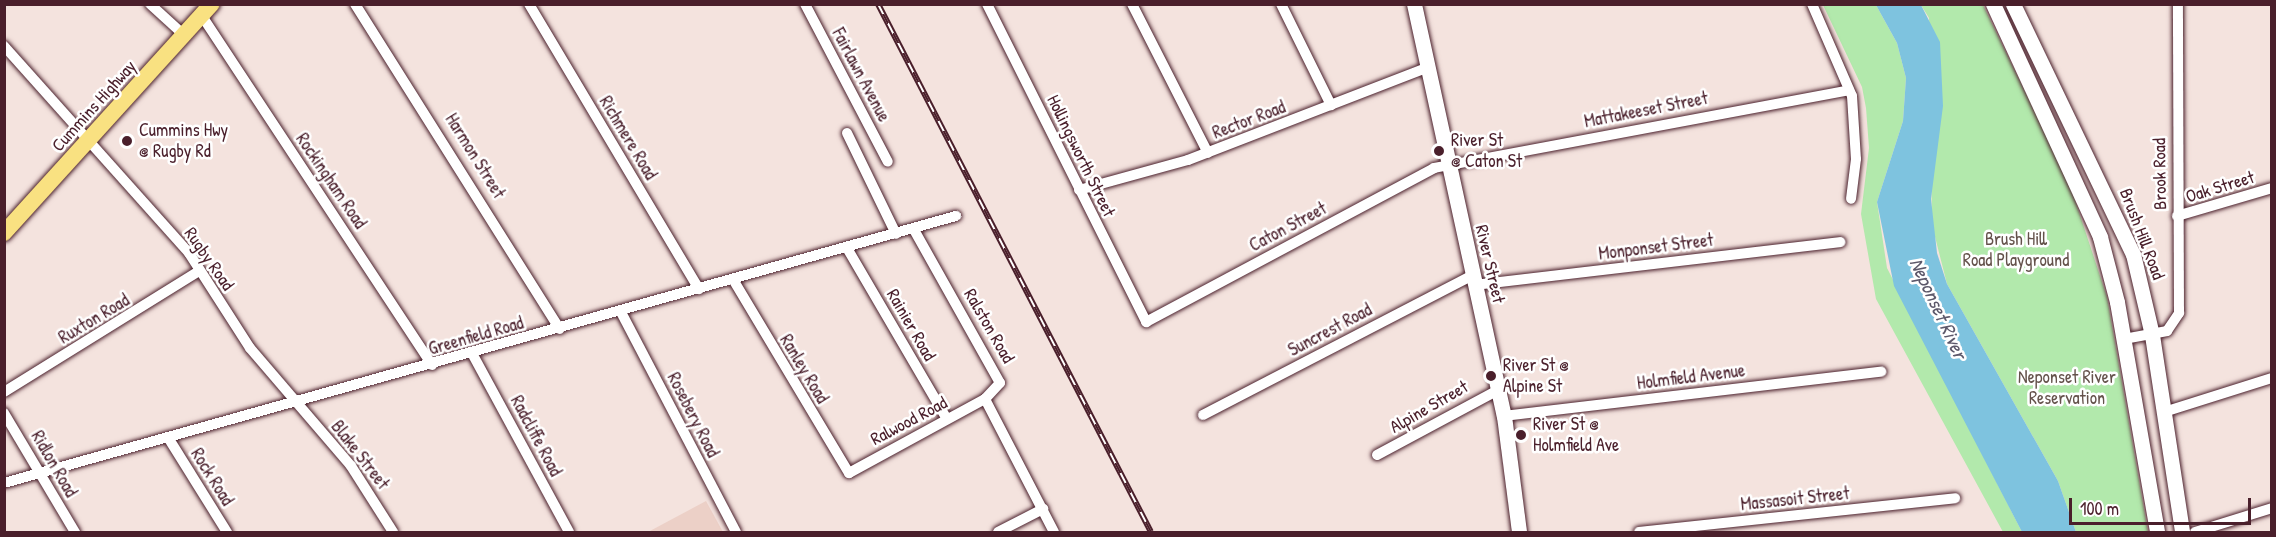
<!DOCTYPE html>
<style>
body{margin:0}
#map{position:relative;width:2276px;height:537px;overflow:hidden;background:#f4e3de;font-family:"Patrick Hand",sans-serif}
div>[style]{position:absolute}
.built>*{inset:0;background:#ecd0c7}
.green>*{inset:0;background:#b2e9ac}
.water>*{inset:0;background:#7ec3df}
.roads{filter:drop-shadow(0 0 2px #4a1f2b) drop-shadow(0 0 2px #4a1f2b)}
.street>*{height:10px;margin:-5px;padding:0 5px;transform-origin:5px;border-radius:5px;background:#fff}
.secondary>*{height:15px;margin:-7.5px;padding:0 7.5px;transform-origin:7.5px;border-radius:7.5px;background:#fff}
.primary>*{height:16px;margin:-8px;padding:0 8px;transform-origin:8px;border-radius:8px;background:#f9e181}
.rail>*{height:6px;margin-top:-3px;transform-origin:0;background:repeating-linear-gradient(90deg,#fff 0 11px,#4a1f2b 0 22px);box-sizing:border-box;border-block:2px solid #4a1f2b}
.dots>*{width:16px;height:16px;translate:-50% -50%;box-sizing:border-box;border:3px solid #fff;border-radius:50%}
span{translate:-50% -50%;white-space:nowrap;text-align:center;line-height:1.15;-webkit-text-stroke:5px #fff;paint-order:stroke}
.street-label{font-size:18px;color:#4a1f2b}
.poi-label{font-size:18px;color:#4a1f2b}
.left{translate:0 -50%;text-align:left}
.park-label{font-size:18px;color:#64524b}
.water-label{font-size:20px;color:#5c586a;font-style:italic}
.frame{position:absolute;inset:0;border:6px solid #4a1f2b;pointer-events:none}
.scale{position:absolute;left:2069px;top:498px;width:182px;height:27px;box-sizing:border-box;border:3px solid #4a1f2b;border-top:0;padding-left:8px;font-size:18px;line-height:21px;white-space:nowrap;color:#4a1f2b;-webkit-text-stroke:4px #fff;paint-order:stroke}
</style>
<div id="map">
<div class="built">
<div style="clip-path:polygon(706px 501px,723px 532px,648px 532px)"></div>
</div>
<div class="green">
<div style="clip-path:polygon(1823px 5px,1876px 5px,1897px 43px,1906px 78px,1903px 121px,1877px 202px,1887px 268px,2022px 532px,2003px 532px,1876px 299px,1861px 214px,1869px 148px,1866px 108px,1862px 87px)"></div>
<div style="clip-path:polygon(1921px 5px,1983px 5px,2070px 185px,2107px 297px,2148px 532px,2076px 532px,2058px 481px,1947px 284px,1932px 225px,1929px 18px)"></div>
</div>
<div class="water">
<div style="clip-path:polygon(1876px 5px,1921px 5px,1940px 42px,1943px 106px,1931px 199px,1937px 253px,1947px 284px,2058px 481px,2076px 532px,2022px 532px,1894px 286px,1877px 202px,1903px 121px,1906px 78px,1897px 43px)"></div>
</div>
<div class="roads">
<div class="street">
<div style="left:150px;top:4px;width:46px;rotate:42.4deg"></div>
<div style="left:355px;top:4px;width:384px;rotate:57.8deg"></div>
<div style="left:529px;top:4px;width:332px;rotate:59.2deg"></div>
<div style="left:805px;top:4px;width:178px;rotate:62.3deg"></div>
<div style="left:987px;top:4px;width:356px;rotate:63.4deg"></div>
<div style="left:1146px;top:322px;width:327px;rotate:-28.1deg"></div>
<div style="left:1434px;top:168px;width:422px;rotate:-10.6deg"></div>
<div style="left:1132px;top:4px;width:167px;rotate:63deg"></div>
<div style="left:1281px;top:4px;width:113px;rotate:63.7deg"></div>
<div style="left:1812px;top:4px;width:100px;rotate:66.5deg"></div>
<div style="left:1852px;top:96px;width:63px;rotate:86.4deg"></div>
<div style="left:1856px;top:159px;width:40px;rotate:97.1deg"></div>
<div style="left:202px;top:16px;width:418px;rotate:56.6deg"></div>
<div style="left:4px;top:46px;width:278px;rotate:48.2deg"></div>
<div style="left:189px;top:253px;width:113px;rotate:57.3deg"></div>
<div style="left:250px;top:348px;width:155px;rotate:49.4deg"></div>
<div style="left:351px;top:466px;width:78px;rotate:57.5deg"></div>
<div style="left:847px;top:133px;width:112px;rotate:64.1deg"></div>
<div style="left:1079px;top:190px;width:113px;rotate:-15.4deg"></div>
<div style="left:1188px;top:160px;width:255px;rotate:-21.1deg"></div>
<div style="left:2177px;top:216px;width:99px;rotate:-16.4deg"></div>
<div style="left:847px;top:248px;width:198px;rotate:59.7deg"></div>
<div style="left:734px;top:281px;width:224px;rotate:59.1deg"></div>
<div style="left:849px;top:473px;width:155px;rotate:-28.6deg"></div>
<div style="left:985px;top:399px;width:22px;rotate:-47deg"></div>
<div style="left:1000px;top:383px;width:176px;rotate:-119.3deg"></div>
<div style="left:1475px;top:285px;width:368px;rotate:-6.7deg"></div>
<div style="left:621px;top:312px;width:248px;rotate:62.4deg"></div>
<div style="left:2124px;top:339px;width:44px;rotate:-10.5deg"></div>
<div style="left:2167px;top:331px;width:22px;rotate:-56deg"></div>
<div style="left:2179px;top:313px;width:309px;rotate:-90.2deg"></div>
<div style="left:473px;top:355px;width:201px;rotate:61.5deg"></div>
<div style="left:4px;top:392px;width:229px;rotate:-31.8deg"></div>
<div style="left:985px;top:399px;width:150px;rotate:62.6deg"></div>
<div style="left:2164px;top:412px;width:113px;rotate:-17.5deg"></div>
<div style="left:4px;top:413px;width:139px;rotate:59.2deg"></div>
<div style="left:1203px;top:415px;width:304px;rotate:-27.4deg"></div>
<div style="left:1504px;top:416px;width:380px;rotate:-6.7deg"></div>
<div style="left:169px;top:439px;width:110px;rotate:58.1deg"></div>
<div style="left:1377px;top:455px;width:137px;rotate:-28.2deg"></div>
<div style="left:4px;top:483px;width:989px;rotate:-15.67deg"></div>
<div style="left:998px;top:532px;width:51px;rotate:-27.1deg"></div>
<div style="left:1639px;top:532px;width:318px;rotate:-6.1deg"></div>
<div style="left:2195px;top:532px;width:81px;rotate:-17.3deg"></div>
</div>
<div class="secondary">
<div style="left:1414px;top:4px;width:422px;rotate:77.7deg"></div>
<div style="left:1504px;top:416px;width:117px;rotate:82.6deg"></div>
<div style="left:1993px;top:4px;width:256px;rotate:65.3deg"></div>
<div style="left:2100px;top:237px;width:67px;rotate:75.3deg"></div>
<div style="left:2117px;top:302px;width:233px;rotate:80.1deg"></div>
<div style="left:2013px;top:4px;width:277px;rotate:64.4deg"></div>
<div style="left:2133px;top:254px;width:83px;rotate:76.8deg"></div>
<div style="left:2152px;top:335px;width:199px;rotate:81.3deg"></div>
</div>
<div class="primary">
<div style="left:4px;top:233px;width:309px;rotate:-47.8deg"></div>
</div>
</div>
<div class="rail">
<div style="left:878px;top:4px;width:594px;rotate:62.66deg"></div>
</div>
<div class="dots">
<div style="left:127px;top:141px;background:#4a1f2b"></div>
<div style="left:1439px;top:151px;background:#4a1f2b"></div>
<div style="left:1491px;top:376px;background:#4a1f2b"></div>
<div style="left:1521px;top:435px;background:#4a1f2b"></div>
</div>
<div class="street-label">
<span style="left:861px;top:75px;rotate:62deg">Fairlawn Avenue</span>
<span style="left:94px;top:106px;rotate:-48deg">Cummins Highway</span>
<span style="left:1646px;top:110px;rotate:-11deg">Mattakeeset Street</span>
<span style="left:1249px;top:120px;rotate:-21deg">Rector Road</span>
<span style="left:628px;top:138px;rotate:59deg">Richmere Road</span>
<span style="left:475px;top:156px;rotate:58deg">Harmon Street</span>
<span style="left:1081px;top:156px;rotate:64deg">Hollingsworth Street</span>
<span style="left:2160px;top:174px;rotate:-91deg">Brook Road</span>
<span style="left:331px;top:181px;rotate:56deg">Rockingham Road</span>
<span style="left:2220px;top:187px;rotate:-17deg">Oak Street</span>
<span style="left:1288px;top:227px;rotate:-28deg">Caton Street</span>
<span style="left:2142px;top:234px;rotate:69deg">Brush Hill Road</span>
<span style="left:1656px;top:247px;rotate:-7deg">Monponset Street</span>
<span style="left:209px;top:259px;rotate:55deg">Rugby Road</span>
<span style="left:1490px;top:264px;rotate:77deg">River Street</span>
<span style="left:94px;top:319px;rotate:-31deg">Ruxton Road</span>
<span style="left:911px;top:325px;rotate:60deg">Rainier Road</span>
<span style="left:989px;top:326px;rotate:60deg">Ralston Road</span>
<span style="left:1330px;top:330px;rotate:-28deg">Suncrest Road</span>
<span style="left:476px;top:336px;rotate:-16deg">Greenfield Road</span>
<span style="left:804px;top:369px;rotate:59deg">Ranley Road</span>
<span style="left:1691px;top:377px;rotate:-7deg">Holmfield Avenue</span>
<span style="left:1429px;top:407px;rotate:-30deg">Alpine Street</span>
<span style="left:693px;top:415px;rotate:63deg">Rosebery Road</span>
<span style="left:909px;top:421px;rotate:-28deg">Ralwood Road</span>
<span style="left:536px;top:436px;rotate:62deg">Radcliffe Road</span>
<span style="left:360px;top:455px;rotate:52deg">Blake Street</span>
<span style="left:54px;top:464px;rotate:60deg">Ridlon Road</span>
<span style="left:212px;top:477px;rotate:58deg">Rock Road</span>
<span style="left:1795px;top:499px;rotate:-6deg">Massasoit Street</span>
</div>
<div class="poi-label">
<span class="left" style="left:139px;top:141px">Cummins Hwy<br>@ Rugby Rd</span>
<span class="left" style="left:1451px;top:151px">River St<br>@ Caton St</span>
<span class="left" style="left:1503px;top:376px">River St @<br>Alpine St</span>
<span class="left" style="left:1533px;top:435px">River St @<br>Holmfield Ave</span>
</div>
<div class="park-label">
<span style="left:2016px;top:250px">Brush Hill<br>Road Playground</span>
<span style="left:2067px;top:388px">Neponset River<br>Reservation</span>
</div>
<div class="water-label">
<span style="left:1939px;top:308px;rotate:65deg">Neponset River</span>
</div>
<div class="frame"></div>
<div class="scale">100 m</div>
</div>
